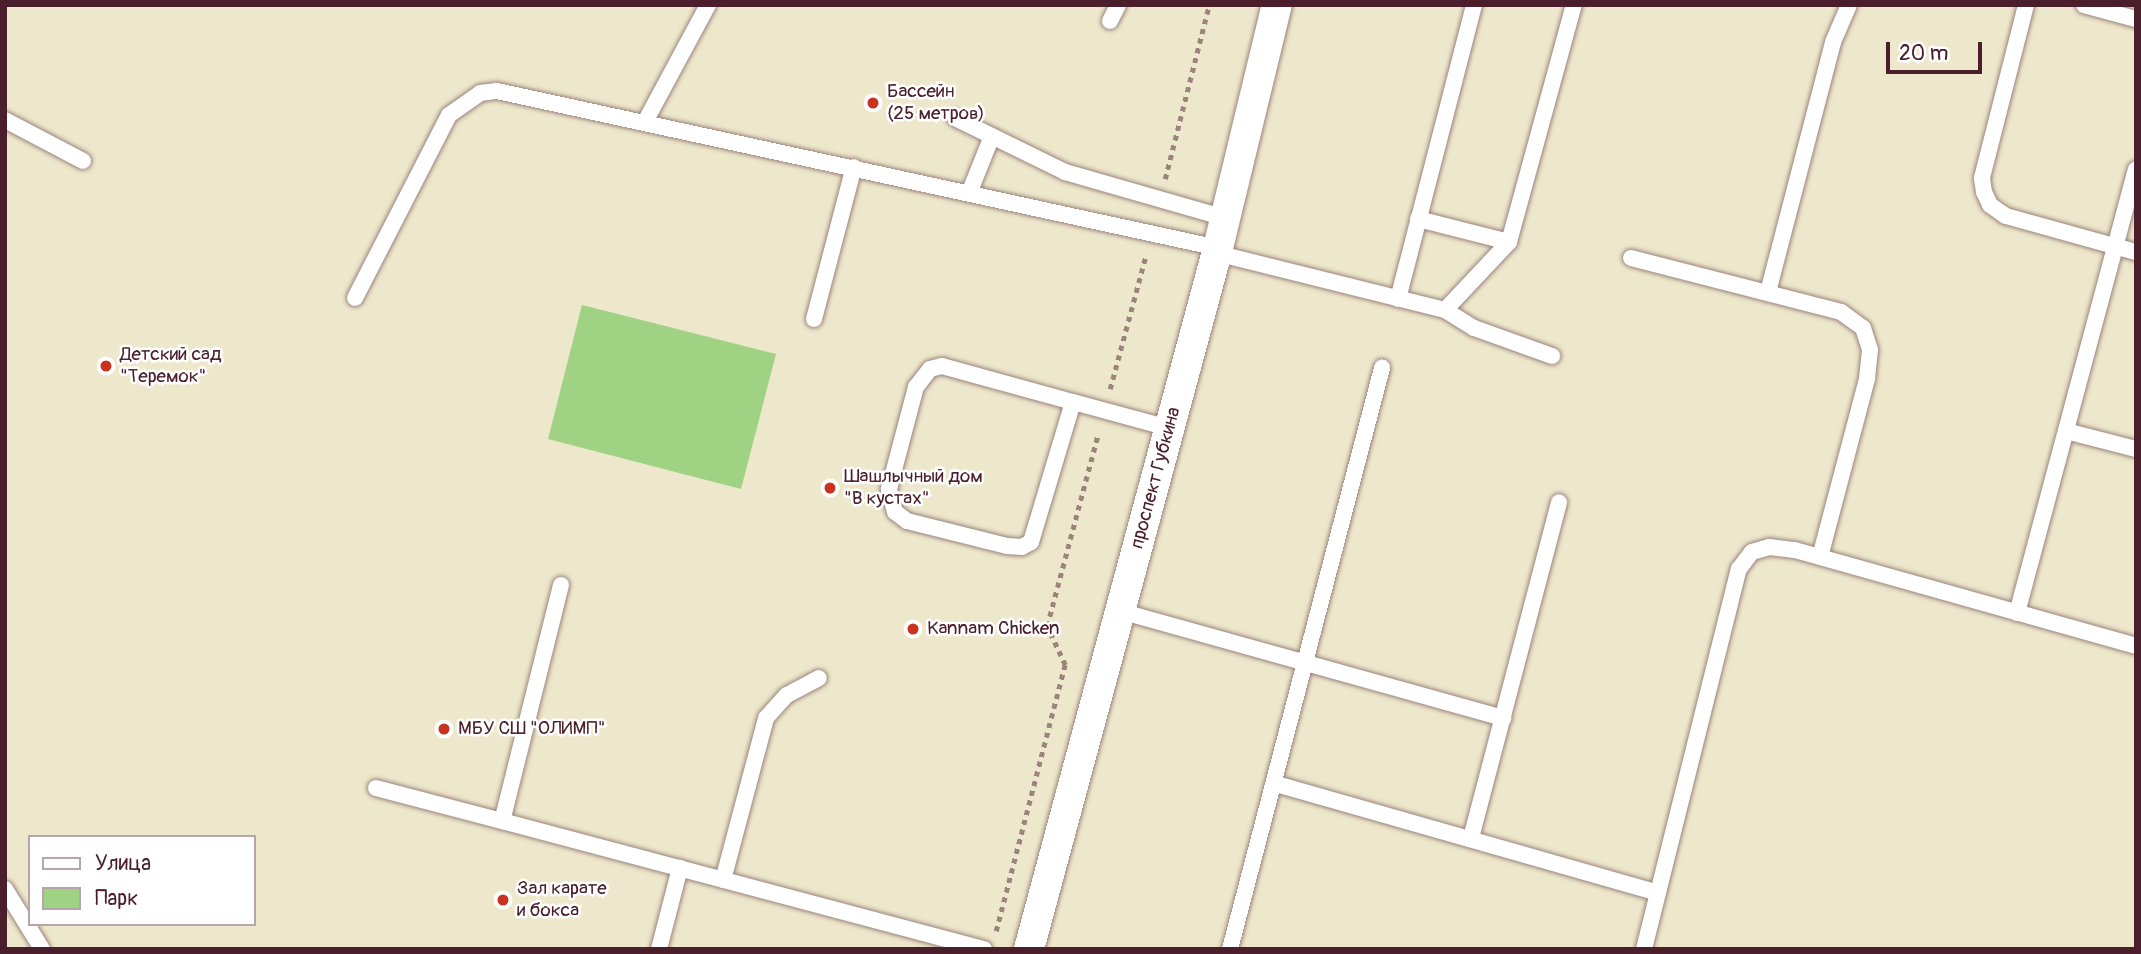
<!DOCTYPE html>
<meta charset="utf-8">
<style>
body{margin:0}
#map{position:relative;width:2141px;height:954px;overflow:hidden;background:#ede7cc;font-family:Pangolin,sans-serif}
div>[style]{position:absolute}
.green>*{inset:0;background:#9fd282}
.path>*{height:4.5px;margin-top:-2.25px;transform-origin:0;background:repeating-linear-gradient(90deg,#9c837c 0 5px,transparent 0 10px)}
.roads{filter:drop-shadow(0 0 2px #9c837c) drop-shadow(0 0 2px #9c837c)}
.lane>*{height:16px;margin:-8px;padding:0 8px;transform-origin:8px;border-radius:8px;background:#fff}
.street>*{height:30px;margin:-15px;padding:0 15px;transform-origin:15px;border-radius:15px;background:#fff}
.dots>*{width:19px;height:19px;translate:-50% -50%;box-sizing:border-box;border:4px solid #fff;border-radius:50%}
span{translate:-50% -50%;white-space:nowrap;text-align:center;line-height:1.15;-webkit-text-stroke:5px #fff;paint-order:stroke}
.poi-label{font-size:19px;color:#4a1f2b}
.left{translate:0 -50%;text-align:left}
.street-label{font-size:19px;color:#4a1f2b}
.frame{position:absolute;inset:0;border:7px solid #4a1f2b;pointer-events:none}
.legend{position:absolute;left:28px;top:835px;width:228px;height:91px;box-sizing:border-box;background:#fff;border:2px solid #b7a5aa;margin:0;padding:9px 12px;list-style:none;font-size:21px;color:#4a1f2b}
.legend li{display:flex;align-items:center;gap:14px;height:35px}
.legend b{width:35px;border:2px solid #b7a5aa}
.scale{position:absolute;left:1886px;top:42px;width:96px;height:32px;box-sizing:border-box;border:4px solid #4a1f2b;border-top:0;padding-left:9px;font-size:21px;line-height:24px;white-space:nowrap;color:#4a1f2b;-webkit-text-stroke:5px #fff;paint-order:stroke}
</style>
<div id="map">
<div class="green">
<div style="clip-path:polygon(582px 305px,776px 354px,741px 489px,548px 439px)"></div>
</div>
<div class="path">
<div style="left:1165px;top:179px;width:179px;rotate:-75.8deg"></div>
<div style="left:1110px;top:389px;width:139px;rotate:-75deg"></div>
<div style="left:996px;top:931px;width:275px;rotate:-75.5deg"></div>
<div style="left:1065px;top:665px;width:43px;rotate:-114.8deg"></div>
<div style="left:1047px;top:626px;width:199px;rotate:-75.1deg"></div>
</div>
<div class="roads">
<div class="lane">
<div style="left:2026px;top:5px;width:179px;rotate:104.3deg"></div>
<div style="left:1982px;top:178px;width:14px;rotate:82deg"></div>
<div style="left:1984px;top:192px;width:14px;rotate:65deg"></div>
<div style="left:1990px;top:205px;width:19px;rotate:35deg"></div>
<div style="left:2006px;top:216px;width:135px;rotate:15.5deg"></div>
<div style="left:2084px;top:5px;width:54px;rotate:15.1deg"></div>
<div style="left:1110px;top:21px;width:18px;rotate:-63deg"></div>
<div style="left:955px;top:118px;width:123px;rotate:26.1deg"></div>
<div style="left:1065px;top:172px;width:166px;rotate:16deg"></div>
<div style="left:5px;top:120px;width:88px;rotate:27.7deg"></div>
<div style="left:645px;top:122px;width:133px;rotate:-61.7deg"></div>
<div style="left:970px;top:191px;width:59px;rotate:-68.2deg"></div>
<div style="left:1418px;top:219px;width:94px;rotate:14.2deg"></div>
<div style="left:1216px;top:253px;width:236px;rotate:14deg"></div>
<div style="left:1445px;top:310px;width:34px;rotate:32deg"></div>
<div style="left:1474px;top:328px;width:83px;rotate:19.7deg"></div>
<div style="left:1631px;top:258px;width:217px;rotate:14.4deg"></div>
<div style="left:1841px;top:312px;width:27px;rotate:36deg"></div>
<div style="left:1863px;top:328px;width:23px;rotate:72deg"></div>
<div style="left:1870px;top:350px;width:29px;rotate:96deg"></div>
<div style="left:1867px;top:379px;width:184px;rotate:104.8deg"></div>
<div style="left:1768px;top:292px;width:258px;rotate:-75.4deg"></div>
<div style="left:1833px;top:42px;width:40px;rotate:-66.6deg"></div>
<div style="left:355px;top:298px;width:206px;rotate:-62.8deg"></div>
<div style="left:449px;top:115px;width:38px;rotate:-35deg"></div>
<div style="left:480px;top:93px;width:17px;rotate:-7deg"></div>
<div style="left:497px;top:91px;width:738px;rotate:12.28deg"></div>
<div style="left:1398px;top:299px;width:304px;rotate:-75.5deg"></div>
<div style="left:1445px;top:310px;width:93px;rotate:-46.7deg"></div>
<div style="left:1509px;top:242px;width:246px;rotate:-74.7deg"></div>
<div style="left:814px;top:319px;width:157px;rotate:-75.3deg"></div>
<div style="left:1073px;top:402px;width:146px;rotate:106.7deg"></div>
<div style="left:1031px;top:542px;width:10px;rotate:151deg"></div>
<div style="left:1022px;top:547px;width:15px;rotate:-176deg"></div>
<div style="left:1007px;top:546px;width:103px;rotate:-166deg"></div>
<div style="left:907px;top:521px;width:15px;rotate:-143deg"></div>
<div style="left:895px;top:512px;width:24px;rotate:-105deg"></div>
<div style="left:889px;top:489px;width:106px;rotate:-75.2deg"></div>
<div style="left:916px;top:387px;width:23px;rotate:-52deg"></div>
<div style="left:930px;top:369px;width:12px;rotate:-14deg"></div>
<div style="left:942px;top:366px;width:136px;rotate:15.4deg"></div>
<div style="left:1073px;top:402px;width:99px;rotate:15.2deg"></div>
<div style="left:2066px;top:431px;width:72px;rotate:14.4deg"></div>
<div style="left:561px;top:585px;width:243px;rotate:104deg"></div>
<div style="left:502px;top:821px;width:499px;rotate:14.9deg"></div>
<div style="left:1120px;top:611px;width:398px;rotate:15.6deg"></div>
<div style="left:2017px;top:613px;width:459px;rotate:-75deg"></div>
<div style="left:1276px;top:784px;width:397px;rotate:15.9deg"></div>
<div style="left:376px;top:788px;width:130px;rotate:14.7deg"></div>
<div style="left:1471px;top:838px;width:347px;rotate:-75.3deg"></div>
<div style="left:723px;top:880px;width:168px;rotate:-75.1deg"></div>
<div style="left:766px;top:718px;width:31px;rotate:-48deg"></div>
<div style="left:787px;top:695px;width:36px;rotate:-28deg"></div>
<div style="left:5px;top:889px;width:70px;rotate:58.3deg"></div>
<div style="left:659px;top:949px;width:84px;rotate:-75.5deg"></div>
<div style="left:1230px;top:949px;width:601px;rotate:-75.34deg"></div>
<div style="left:1644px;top:949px;width:392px;rotate:-76deg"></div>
<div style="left:1739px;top:569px;width:21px;rotate:-53deg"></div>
<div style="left:1752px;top:552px;width:18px;rotate:-16deg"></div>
<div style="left:1769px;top:547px;width:26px;rotate:7deg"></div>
<div style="left:1795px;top:550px;width:354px;rotate:15.7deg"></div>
</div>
<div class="street">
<div style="left:1029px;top:949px;width:726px;rotate:-74.91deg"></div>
<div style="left:1218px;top:248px;width:250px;rotate:-76.4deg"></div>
</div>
</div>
<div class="dots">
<div style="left:873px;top:103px;background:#c8321e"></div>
<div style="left:106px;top:366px;background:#c8321e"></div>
<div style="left:830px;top:488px;background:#c8321e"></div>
<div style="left:913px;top:629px;background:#c8321e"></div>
<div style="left:444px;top:729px;background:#c8321e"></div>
<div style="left:503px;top:900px;background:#c8321e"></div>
</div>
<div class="poi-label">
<span class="left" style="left:887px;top:103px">Бассейн<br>(25 метров)</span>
<span class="left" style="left:120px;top:366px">Детский сад<br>"Теремок"</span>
<span class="left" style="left:844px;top:488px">Шашлычный дом<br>"В кустах"</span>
<span class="left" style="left:927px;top:629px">Kannam Chicken</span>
<span class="left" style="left:458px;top:729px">МБУ СШ "ОЛИМП"</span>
<span class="left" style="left:517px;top:900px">Зал карате<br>и бокса</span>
</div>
<div class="street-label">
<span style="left:1156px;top:478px;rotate:-75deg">проспект Губкина</span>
</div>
<div class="frame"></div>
<ul class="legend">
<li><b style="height:9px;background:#fff"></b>Улица</li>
<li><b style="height:19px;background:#9fd282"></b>Парк</li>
</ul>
<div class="scale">20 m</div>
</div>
